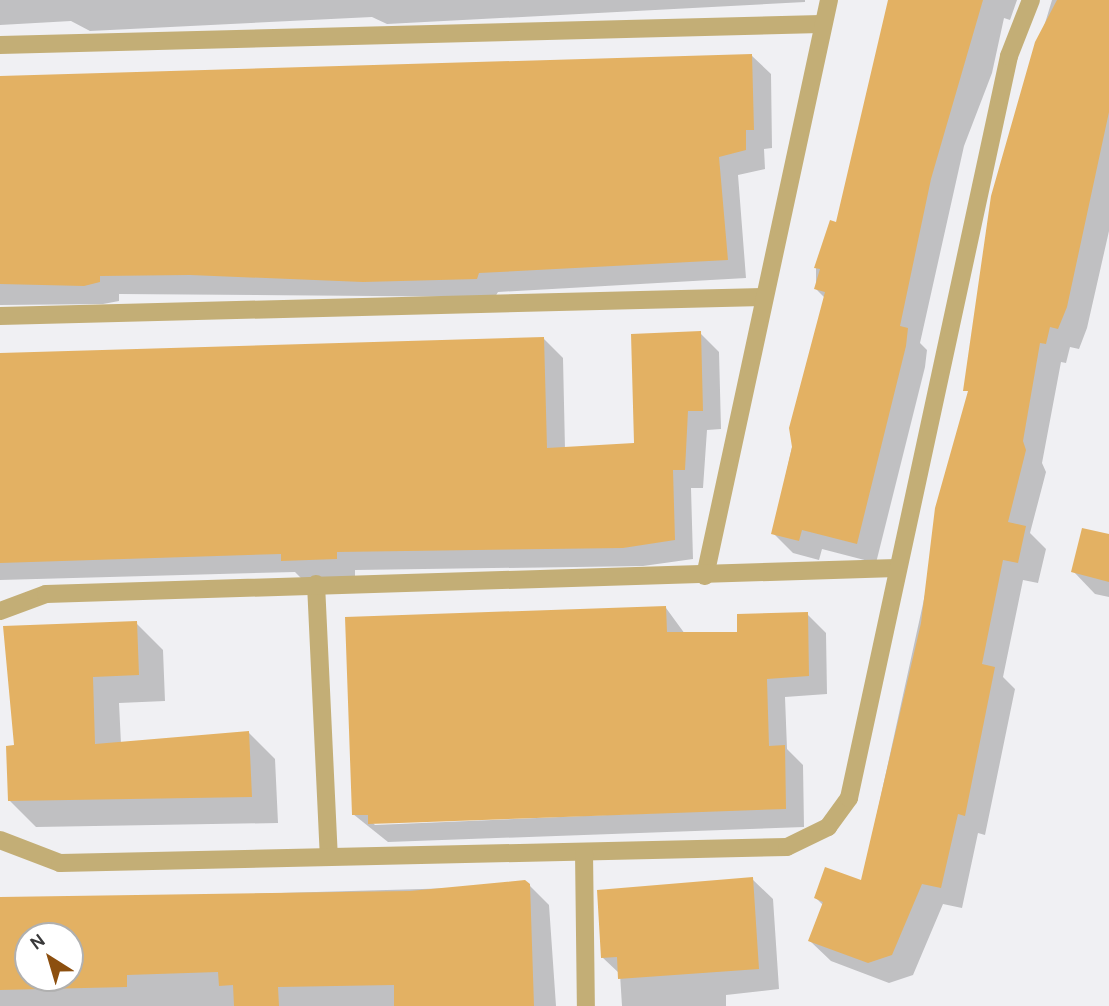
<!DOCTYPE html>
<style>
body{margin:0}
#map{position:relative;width:1109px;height:1006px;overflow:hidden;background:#f0f0f3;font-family:Karla,sans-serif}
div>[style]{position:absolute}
.shadow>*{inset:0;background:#0003}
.building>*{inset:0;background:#e3b163}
.service>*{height:18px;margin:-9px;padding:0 9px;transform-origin:9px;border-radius:9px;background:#c3ae76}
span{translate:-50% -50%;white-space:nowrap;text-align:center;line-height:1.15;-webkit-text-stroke:7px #fff;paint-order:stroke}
.north{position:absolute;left:14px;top:922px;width:70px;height:70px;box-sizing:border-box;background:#fff;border:2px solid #b0b0b0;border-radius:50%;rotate:323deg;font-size:19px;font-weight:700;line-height:28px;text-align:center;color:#39393a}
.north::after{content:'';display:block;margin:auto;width:24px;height:32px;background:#8c4f0f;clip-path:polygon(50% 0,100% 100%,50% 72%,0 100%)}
</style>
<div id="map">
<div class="shadow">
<div style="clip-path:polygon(0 0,805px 0,805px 2px,387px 24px,372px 17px,90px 31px,71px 21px,0 25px)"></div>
<div style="clip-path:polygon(890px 0,1017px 0,1010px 20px,1004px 18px,992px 73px,964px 146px,920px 343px,927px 350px,925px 367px,876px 563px,822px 549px,819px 560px,793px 553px,773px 533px,825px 298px,816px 289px,816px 267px,838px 224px)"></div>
<div style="clip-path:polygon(1052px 0,1109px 0,1109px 231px,1087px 328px,1079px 349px,1070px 347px,1066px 363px,1061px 362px,1042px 463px,1046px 472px,1030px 533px,1046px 549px,1038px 583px,1023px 580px,1003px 677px,1015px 689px,985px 835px,978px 833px,962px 908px,943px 904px,913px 975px,889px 983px,831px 961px,810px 941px,823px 905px,816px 898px,862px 882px,969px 394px,993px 196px)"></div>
<div style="clip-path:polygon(751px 55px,771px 74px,772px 148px,764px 149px,765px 169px,738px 175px,746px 278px,498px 292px,495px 297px,119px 294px,119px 301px,103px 304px,0 305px,0 78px)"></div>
<div style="clip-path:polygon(700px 333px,719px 352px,721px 429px,707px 430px,703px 488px,691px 488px,693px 559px,643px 566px,355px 570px,355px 578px,302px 579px,295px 572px,0 580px,0 354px,544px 339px,563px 358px,565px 449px,635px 444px)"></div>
<div style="clip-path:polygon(1109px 536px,1109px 597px,1095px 594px,1073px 571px)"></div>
<div style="clip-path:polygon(evenodd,666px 608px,685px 634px,739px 634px,807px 614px,826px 633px,827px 694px,785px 697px,787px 749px,803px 765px,804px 827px,388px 842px,353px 814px,666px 608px,794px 807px,375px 825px,372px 822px,794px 807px)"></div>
<div style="clip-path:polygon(136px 623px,163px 650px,165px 701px,119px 703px,121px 744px,248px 732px,275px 759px,278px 823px,36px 827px,9px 800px,16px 747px)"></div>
<div style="clip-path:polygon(752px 879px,773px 899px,779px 989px,726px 995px,726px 1006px,622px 1006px,620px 974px,602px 957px)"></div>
<div style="clip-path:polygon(evenodd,530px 886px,549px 905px,556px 1006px,0 1006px,0 901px,530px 886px,28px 936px,70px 936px,70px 978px,28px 978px,28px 936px)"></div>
</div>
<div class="building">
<div style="clip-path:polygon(888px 0,983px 0,931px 179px,900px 326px,908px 328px,906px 346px,857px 544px,802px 530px,799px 541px,771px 534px,792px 447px,789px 428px,825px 292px,814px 289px,820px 269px,814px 268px,830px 220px,836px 222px)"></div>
<div style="clip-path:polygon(1057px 0,1109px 0,1109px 112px,1067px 307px,1058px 329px,1050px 327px,1046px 344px,1040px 343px,1023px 441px,1026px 450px,1008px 522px,1026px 526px,1018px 563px,1003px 560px,982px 664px,995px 667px,965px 816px,958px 814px,941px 888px,922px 884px,892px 955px,868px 963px,808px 941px,823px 902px,814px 898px,825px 867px,861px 880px,921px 623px,935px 508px,968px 391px,963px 391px,991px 196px,1035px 42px)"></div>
<div style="clip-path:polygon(752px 54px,754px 130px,746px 130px,746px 150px,719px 157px,728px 260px,479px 273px,477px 279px,363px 282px,190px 275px,100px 276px,100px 282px,84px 286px,0 284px,0 76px)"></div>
<div style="clip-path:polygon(701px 331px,703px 411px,688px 411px,685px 470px,673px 470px,675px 540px,623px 548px,337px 552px,337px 559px,281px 561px,281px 554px,0 563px,0 353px,544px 337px,547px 448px,634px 443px,631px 334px)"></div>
<div style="clip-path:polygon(1082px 528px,1109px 534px,1109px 582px,1071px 572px)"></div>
<div style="clip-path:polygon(666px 606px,667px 632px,737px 632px,737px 614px,808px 612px,809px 676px,767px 679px,769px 746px,785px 745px,786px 809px,399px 823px,368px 824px,368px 815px,352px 815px,345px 617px)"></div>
<div style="clip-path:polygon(137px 621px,139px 675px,93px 677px,95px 744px,249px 731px,252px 797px,8px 801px,6px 746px,14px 745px,3px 626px)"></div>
<div style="clip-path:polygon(753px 877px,759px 969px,618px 979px,617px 957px,601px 958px,597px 890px)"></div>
<div style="clip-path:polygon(evenodd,525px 880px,530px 884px,534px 1006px,394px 1006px,394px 985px,278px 987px,279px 1006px,234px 1006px,233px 985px,219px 986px,218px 972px,127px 975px,127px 987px,0 990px,0 897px,410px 891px,525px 880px,28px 936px,70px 936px,70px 978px,28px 978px,28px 936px)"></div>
</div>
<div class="service">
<div style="left:0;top:45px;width:821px;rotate:-1.47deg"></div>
<div style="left:0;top:316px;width:763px;rotate:-1.43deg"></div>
<div style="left:705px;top:576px;width:589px;rotate:-77.85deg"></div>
<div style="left:316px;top:584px;width:273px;rotate:87.3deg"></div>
<div style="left:0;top:611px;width:49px;rotate:-20.3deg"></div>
<div style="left:46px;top:594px;width:851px;rotate:-1.75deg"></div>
<div style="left:0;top:840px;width:64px;rotate:21deg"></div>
<div style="left:60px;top:863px;width:727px;rotate:-1.26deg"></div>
<div style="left:787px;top:847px;width:46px;rotate:-26deg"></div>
<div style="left:828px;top:827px;width:36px;rotate:-54deg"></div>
<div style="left:849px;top:798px;width:759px;rotate:-77.83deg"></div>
<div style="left:1009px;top:56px;width:60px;rotate:-68.6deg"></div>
<div style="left:584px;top:852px;width:154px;rotate:89.3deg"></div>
</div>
<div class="north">N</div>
</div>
